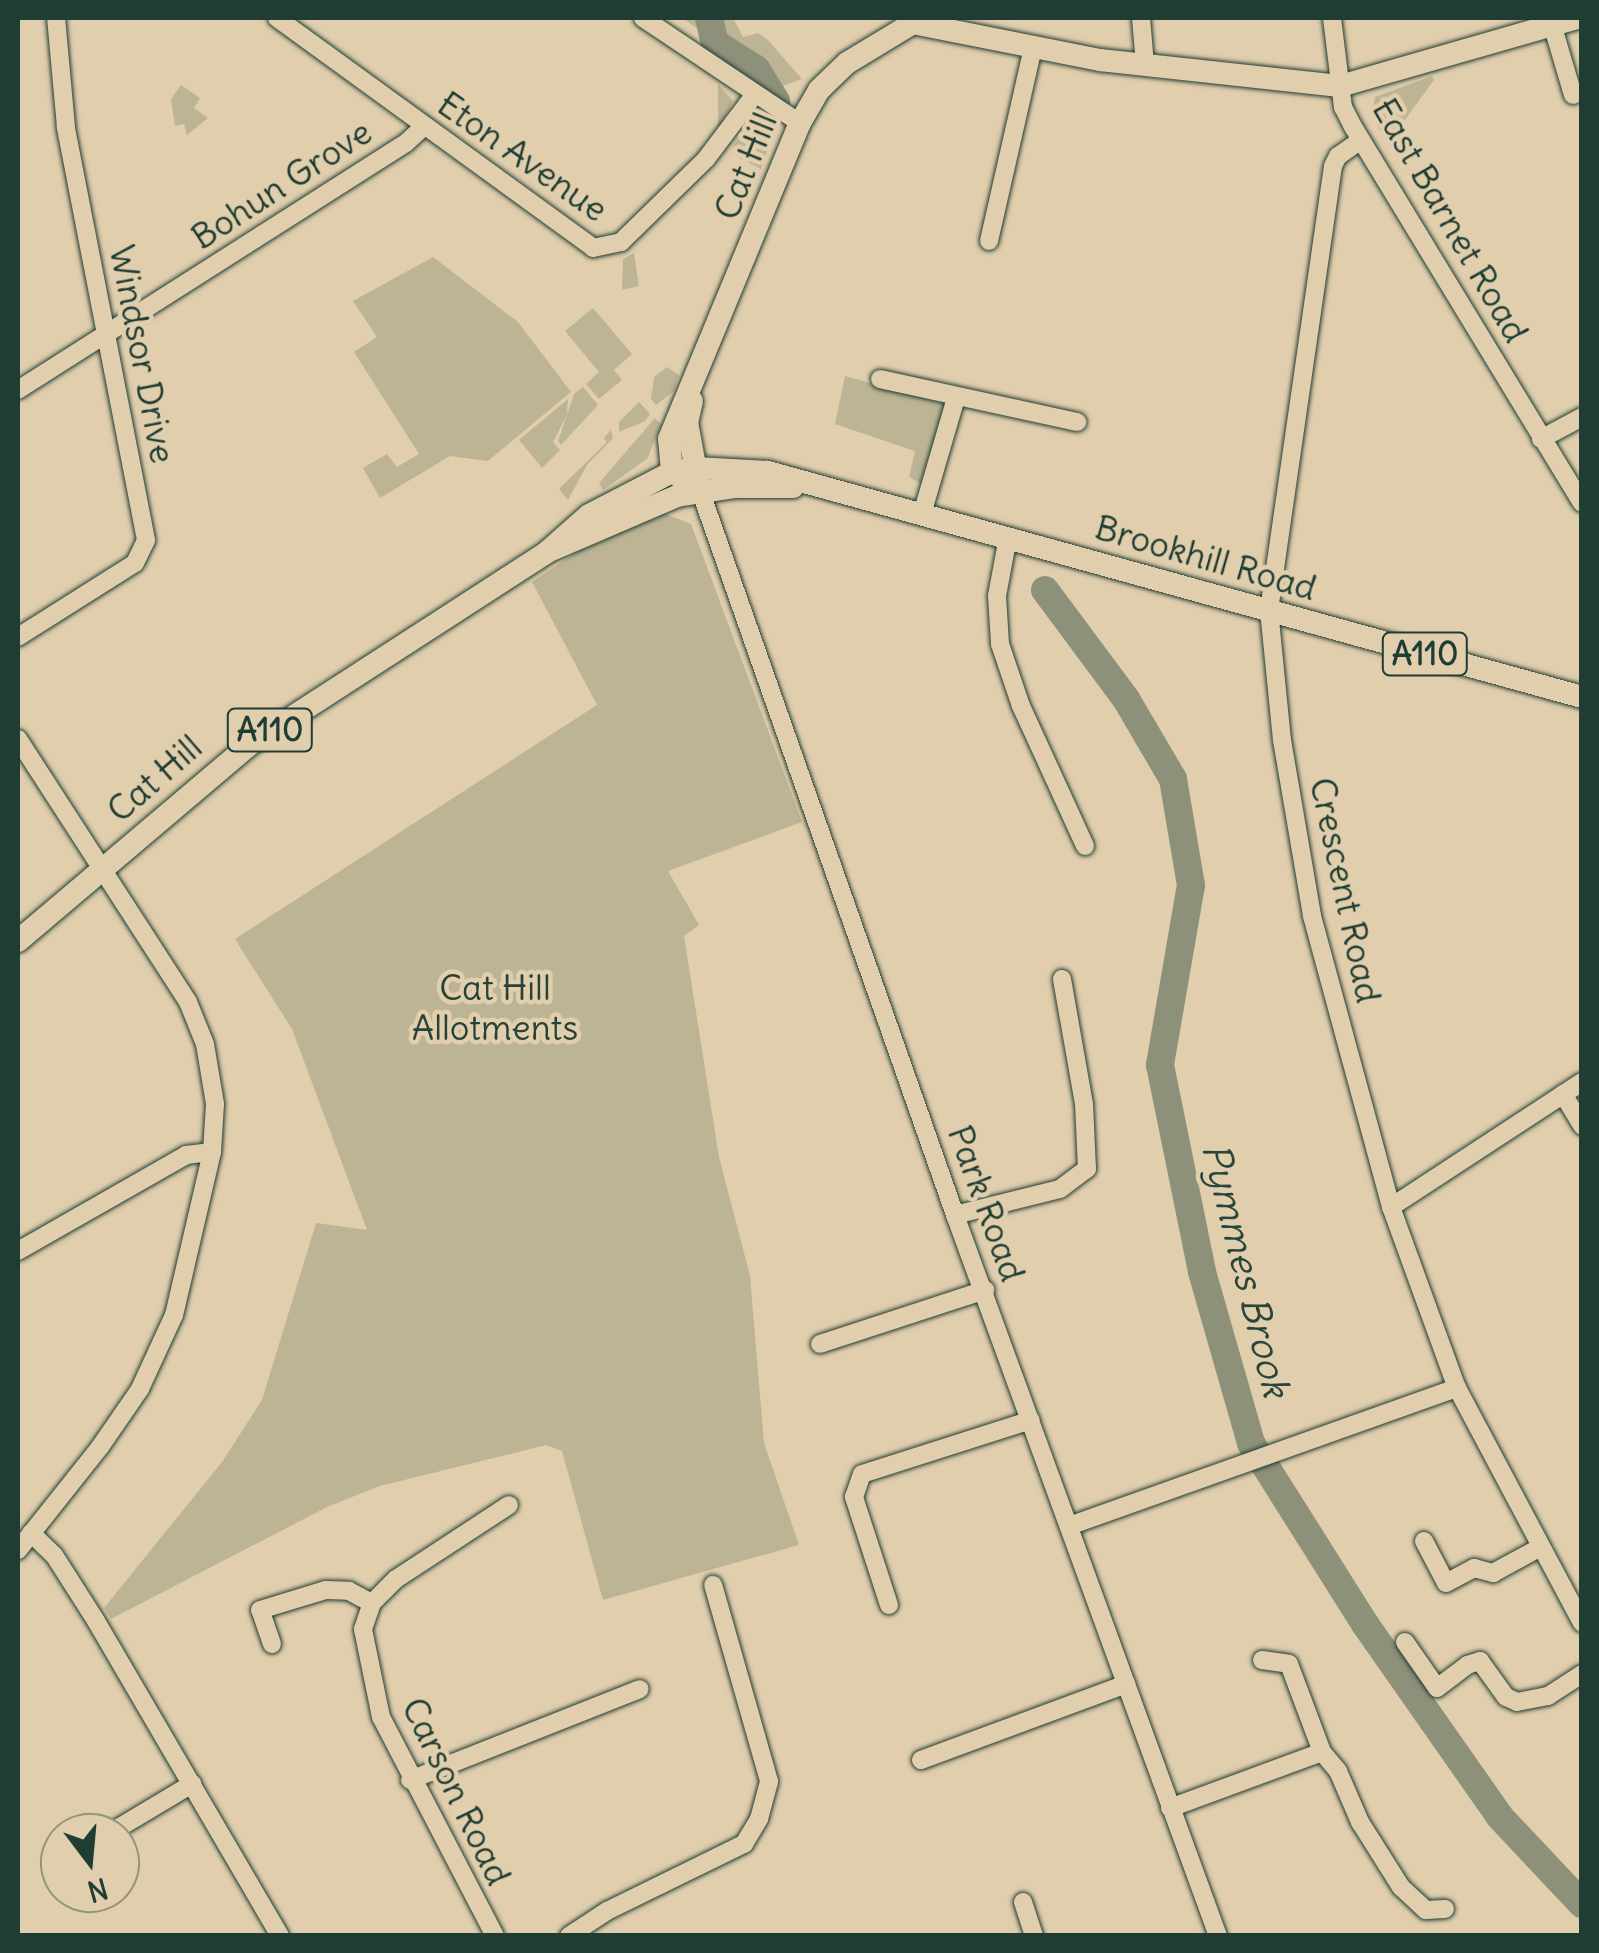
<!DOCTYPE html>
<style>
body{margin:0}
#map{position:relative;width:1599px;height:1953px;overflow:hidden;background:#e0ceac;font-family:Delius,sans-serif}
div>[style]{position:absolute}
.green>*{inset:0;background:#bdb496}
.river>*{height:28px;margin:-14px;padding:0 14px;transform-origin:14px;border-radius:14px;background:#8e917a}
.roads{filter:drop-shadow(0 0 2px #1f3d34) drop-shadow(0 0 2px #1f3d34)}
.minor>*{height:18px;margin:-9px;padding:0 9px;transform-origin:9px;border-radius:9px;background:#e0ceac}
.major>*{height:22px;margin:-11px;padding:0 11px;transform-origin:11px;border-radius:11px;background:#e0ceac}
span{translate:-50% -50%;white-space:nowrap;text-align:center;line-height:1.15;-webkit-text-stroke:9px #e0ceac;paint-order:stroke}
.shield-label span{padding:2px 8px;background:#e0ceac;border:2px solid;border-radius:8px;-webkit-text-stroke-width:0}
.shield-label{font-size:32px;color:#1f3d34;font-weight:700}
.street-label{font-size:35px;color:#1f3d34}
.park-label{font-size:35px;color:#274339}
.water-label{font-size:38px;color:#2a453b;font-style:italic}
.frame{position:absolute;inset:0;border:20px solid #1f3d34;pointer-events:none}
.north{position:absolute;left:40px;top:1813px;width:100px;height:100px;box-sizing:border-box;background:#e0ceac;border:2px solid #93947c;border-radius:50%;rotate:164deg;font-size:28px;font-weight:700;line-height:40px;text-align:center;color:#1f3d34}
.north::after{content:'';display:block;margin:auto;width:35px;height:45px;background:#1f3d34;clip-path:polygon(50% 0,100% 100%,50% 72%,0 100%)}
</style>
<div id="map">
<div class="green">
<div style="clip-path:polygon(683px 18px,733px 18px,743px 37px,758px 33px,768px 40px,802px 79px,776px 88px)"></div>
<div style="clip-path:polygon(1432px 76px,1434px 80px,1396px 132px,1380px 131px,1372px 114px,1375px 97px)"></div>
<div style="clip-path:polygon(718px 84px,733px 101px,718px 129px)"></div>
<div style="clip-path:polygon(181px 85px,200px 98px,194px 108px,208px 118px,187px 135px,184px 124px,175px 126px,171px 99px)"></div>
<div style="clip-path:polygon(746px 130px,765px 135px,770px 143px,761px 169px,736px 156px,733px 146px)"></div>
<div style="clip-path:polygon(634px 253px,639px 286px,622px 290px,623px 259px)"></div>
<div style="clip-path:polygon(433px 257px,518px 322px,571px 392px,488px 461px,450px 456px,380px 498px,363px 468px,387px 454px,397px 467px,419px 454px,354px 352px,377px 337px,353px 301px)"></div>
<div style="clip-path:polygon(593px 308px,632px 354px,614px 370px,622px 380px,599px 399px,586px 384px,599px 372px,565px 331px)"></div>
<div style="clip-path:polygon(667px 367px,679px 375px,674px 391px,656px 405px,651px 399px,654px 377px)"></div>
<div style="clip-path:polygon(845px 376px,952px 406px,929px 488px,909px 477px,915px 451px,835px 424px)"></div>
<div style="clip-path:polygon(583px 387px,598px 405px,561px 445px,558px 441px,574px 394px)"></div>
<div style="clip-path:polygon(568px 399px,567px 415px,553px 442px,560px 450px,542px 468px,519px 440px)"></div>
<div style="clip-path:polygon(639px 402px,650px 414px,645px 421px,619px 432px,619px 422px)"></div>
<div style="clip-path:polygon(655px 418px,661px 425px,647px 459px,603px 490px,599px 483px)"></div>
<div style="clip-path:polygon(611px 430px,613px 438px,587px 465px,568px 500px,559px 489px,607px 442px,604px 438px)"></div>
<div style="clip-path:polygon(663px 513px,691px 524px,802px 822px,668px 871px,699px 925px,684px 936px,719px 1157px,750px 1276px,764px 1443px,799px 1545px,603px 1600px,562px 1451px,546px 1445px,380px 1486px,329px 1506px,111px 1619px,104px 1608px,222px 1462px,262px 1400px,316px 1223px,367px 1230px,292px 1029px,235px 939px,597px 705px,532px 582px,577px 552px)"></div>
</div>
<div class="river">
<div style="left:709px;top:18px;width:26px;rotate:77deg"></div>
<div style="left:715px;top:43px;width:49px;rotate:32.4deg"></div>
<div style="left:756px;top:69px;width:38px;rotate:58deg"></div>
<div style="left:1045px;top:590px;width:136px;rotate:53.4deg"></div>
<div style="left:1126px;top:699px;width:93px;rotate:59.6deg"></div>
<div style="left:1173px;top:779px;width:108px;rotate:80.4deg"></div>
<div style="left:1191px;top:885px;width:183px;rotate:99.8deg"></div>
<div style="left:1160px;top:1065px;width:211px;rotate:78.5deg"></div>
<div style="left:1202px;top:1272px;width:178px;rotate:74deg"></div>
<div style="left:1251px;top:1443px;width:214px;rotate:57.8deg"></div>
<div style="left:1365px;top:1624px;width:236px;rotate:55deg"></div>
<div style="left:1500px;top:1817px;width:120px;rotate:46.7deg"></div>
</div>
<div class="roads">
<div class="minor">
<div style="left:277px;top:18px;width:391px;rotate:36deg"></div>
<div style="left:593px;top:248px;width:29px;rotate:-12deg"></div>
<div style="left:621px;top:242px;width:119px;rotate:-44.3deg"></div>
<div style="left:706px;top:159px;width:81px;rotate:-53deg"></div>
<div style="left:643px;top:18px;width:189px;rotate:33.8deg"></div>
<div style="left:1141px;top:18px;width:47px;rotate:85.1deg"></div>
<div style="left:1332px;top:18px;width:90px;rotate:83deg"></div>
<div style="left:1343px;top:107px;width:20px;rotate:63deg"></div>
<div style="left:1352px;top:125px;width:442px;rotate:58.7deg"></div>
<div style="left:1552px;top:24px;width:74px;rotate:73.5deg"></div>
<div style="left:1361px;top:140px;width:28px;rotate:145deg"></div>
<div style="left:1338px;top:156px;width:11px;rotate:117deg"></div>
<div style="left:1333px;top:166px;width:449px;rotate:98.2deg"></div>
<div style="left:1269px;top:610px;width:131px;rotate:84.3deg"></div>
<div style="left:1282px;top:740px;width:179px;rotate:80.3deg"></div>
<div style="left:1312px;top:916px;width:302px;rotate:74.8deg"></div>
<div style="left:1391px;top:1207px;width:193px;rotate:70deg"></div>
<div style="left:1457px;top:1388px;width:266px;rotate:62deg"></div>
<div style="left:989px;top:241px;width:198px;rotate:-77.2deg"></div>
<div style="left:880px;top:379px;width:202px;rotate:12.3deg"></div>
<div style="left:18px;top:390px;width:461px;rotate:-32.5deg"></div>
<div style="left:407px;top:142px;width:23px;rotate:-43deg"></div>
<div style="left:1541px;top:439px;width:47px;rotate:-28.2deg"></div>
<div style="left:700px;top:490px;width:769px;rotate:70.62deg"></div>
<div style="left:955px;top:1215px;width:767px;rotate:69.96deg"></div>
<div style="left:922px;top:514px;width:121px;rotate:-73.7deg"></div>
<div style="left:1008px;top:537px;width:60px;rotate:100.6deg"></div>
<div style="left:997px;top:596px;width:48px;rotate:86.4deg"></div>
<div style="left:1000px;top:644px;width:65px;rotate:71.3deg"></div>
<div style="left:1021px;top:706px;width:154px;rotate:65.4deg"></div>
<div style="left:18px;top:637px;width:138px;rotate:-32.3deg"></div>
<div style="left:135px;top:563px;width:25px;rotate:-64deg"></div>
<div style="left:146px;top:540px;width:421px;rotate:-101deg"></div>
<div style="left:66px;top:127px;width:109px;rotate:-95.2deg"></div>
<div style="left:18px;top:739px;width:313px;rotate:57.1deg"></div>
<div style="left:188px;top:1002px;width:45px;rotate:68deg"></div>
<div style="left:205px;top:1044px;width:61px;rotate:80.5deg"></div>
<div style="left:215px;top:1104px;width:48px;rotate:93.6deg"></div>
<div style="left:212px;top:1152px;width:167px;rotate:103.1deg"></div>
<div style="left:174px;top:1315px;width:81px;rotate:114.7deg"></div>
<div style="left:140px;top:1389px;width:70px;rotate:124.6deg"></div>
<div style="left:100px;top:1447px;width:132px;rotate:128.5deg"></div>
<div style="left:1563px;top:1094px;width:37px;rotate:59deg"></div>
<div style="left:1391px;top:1207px;width:228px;rotate:-33.2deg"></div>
<div style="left:955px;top:1215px;width:108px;rotate:-13.9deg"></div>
<div style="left:1060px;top:1189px;width:34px;rotate:-37deg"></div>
<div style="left:1087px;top:1169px;width:65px;rotate:-92.6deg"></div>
<div style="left:1084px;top:1104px;width:127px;rotate:-100deg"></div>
<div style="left:18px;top:1251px;width:193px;rotate:-29.7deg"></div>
<div style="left:186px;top:1155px;width:26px;rotate:-7deg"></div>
<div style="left:820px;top:1344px;width:174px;rotate:-18.1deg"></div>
<div style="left:1069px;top:1526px;width:412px;rotate:-19.6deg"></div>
<div style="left:31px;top:1533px;width:32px;rotate:44deg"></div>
<div style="left:54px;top:1555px;width:78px;rotate:57.5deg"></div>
<div style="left:96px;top:1621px;width:365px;rotate:59.7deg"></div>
<div style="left:1424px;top:1541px;width:47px;rotate:62.4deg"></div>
<div style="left:1446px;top:1583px;width:32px;rotate:-28deg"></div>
<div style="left:1474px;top:1568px;width:20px;rotate:15deg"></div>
<div style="left:1493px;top:1573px;width:52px;rotate:-28.5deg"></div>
<div style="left:889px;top:1605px;width:114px;rotate:-108deg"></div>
<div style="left:854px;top:1497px;width:24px;rotate:-71deg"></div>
<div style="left:862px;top:1474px;width:177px;rotate:-17.7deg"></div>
<div style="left:1405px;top:1642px;width:56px;rotate:55.2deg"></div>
<div style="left:1437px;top:1688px;width:38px;rotate:-37deg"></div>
<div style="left:1467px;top:1665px;width:14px;rotate:-17deg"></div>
<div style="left:1480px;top:1661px;width:44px;rotate:54.2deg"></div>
<div style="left:1506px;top:1697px;width:12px;rotate:24deg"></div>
<div style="left:1517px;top:1702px;width:32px;rotate:-11deg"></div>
<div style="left:1548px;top:1696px;width:40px;rotate:-32.9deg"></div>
<div style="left:272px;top:1644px;width:36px;rotate:-109deg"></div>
<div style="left:260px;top:1610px;width:69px;rotate:-16.9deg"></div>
<div style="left:326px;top:1590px;width:23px;rotate:2deg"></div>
<div style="left:349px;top:1591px;width:26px;rotate:28deg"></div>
<div style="left:1262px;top:1660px;width:27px;rotate:8deg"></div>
<div style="left:1289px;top:1664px;width:94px;rotate:69.4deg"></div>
<div style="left:921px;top:1760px;width:219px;rotate:-20.3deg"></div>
<div style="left:410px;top:1780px;width:247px;rotate:-21.6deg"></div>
<div style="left:1170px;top:1808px;width:162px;rotate:-20.2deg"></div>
<div style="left:1322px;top:1752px;width:25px;rotate:50deg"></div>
<div style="left:1338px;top:1771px;width:56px;rotate:66.7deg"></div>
<div style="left:1360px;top:1822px;width:77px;rotate:57.8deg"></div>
<div style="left:1401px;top:1887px;width:34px;rotate:43deg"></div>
<div style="left:1426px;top:1910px;width:19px;rotate:-3deg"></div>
<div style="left:110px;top:1833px;width:96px;rotate:-30.9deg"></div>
<div style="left:60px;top:1855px;width:1px;rotate:90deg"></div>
<div style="left:1023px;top:1902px;width:36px;rotate:72deg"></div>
<div style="left:495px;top:1936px;width:247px;rotate:-117.5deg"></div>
<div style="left:381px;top:1717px;width:90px;rotate:-101.6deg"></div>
<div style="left:363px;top:1629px;width:28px;rotate:-71deg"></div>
<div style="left:372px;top:1603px;width:34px;rotate:-45deg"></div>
<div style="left:396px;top:1579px;width:135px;rotate:-33.2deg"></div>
<div style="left:569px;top:1936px;width:45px;rotate:-33.3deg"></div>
<div style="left:607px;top:1911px;width:153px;rotate:-26.1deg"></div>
<div style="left:744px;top:1844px;width:29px;rotate:-59deg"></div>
<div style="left:759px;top:1819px;width:39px;rotate:-75deg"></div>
<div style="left:769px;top:1781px;width:204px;rotate:-105.9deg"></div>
</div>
<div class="major">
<div style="left:692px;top:401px;width:22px;rotate:103deg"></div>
<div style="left:687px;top:422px;width:61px;rotate:79.6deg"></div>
<div style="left:700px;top:490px;width:33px;rotate:-147deg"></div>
<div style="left:672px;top:472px;width:33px;rotate:-95deg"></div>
<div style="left:669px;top:439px;width:342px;rotate:-67.5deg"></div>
<div style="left:800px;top:123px;width:38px;rotate:-60deg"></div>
<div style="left:819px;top:90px;width:39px;rotate:-44deg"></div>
<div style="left:847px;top:63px;width:77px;rotate:-31.2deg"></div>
<div style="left:913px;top:23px;width:191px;rotate:11.2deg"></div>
<div style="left:1100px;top:60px;width:241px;rotate:6.2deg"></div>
<div style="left:1340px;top:86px;width:247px;rotate:-16deg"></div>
<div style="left:547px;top:552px;width:56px;rotate:-41.4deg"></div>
<div style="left:589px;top:515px;width:93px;rotate:-27.4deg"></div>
<div style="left:672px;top:472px;width:24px;rotate:-9deg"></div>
<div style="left:696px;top:468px;width:72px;rotate:3.2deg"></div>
<div style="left:768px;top:472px;width:845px;rotate:15.45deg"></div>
<div style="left:18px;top:941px;width:303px;rotate:-40.3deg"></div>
<div style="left:249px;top:745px;width:355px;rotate:-32.9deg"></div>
<div style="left:547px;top:552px;width:142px;rotate:-23.3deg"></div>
<div style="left:677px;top:496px;width:59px;rotate:-8.8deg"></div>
<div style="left:735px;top:487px;width:58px"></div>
</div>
</div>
<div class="shield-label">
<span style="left:1425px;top:654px">A110</span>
<span style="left:270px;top:730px">A110</span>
</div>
<div class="street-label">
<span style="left:523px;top:156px;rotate:35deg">Eton Avenue</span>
<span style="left:745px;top:166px;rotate:-68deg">Cat Hill</span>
<span style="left:281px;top:184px;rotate:-33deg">Bohun Grove</span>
<span style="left:1451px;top:220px;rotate:60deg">East Barnet Road</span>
<span style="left:143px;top:354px;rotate:79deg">Windsor Drive</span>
<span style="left:1206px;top:557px;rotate:16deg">Brookhill Road</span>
<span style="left:154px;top:778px;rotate:-41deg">Cat Hill</span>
<span style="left:1346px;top:890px;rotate:78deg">Crescent Road</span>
<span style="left:987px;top:1203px;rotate:70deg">Park Road</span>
<span style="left:457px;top:1791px;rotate:64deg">Carson Road</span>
</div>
<div class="park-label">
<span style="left:495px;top:1007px">Cat Hill<br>Allotments</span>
</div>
<div class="water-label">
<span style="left:1246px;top:1270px;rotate:76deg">Pymmes Brook</span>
</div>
<div class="frame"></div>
<div class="north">N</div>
</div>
